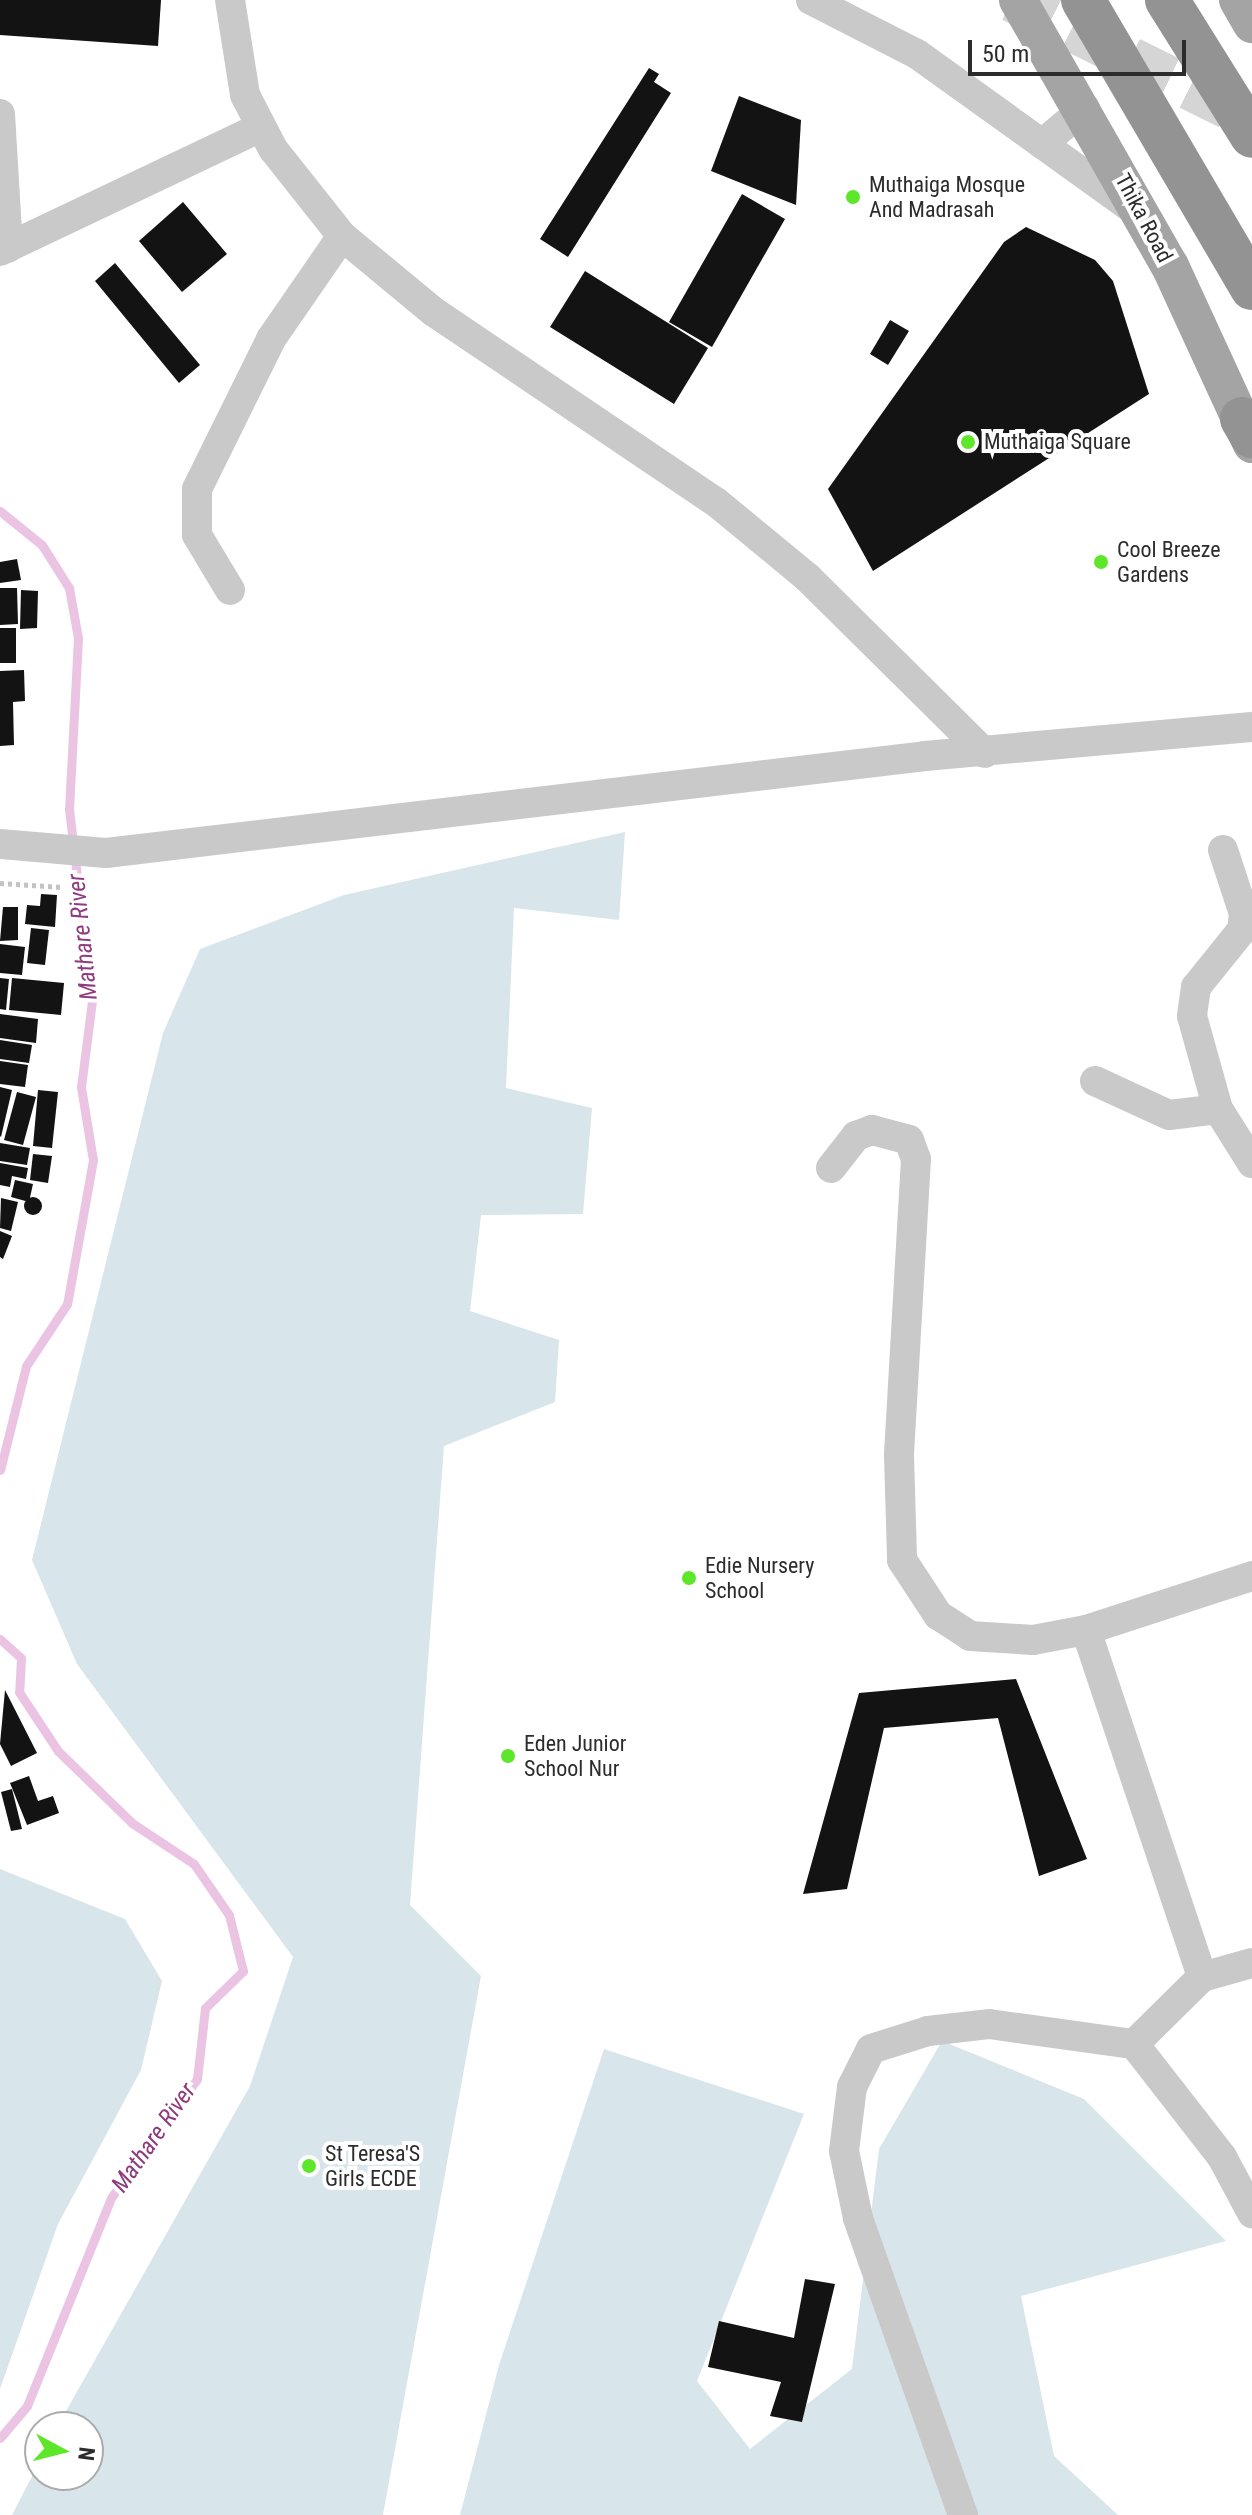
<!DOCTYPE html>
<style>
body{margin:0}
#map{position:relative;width:1252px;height:2515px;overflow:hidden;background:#fff;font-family:"Roboto Condensed",sans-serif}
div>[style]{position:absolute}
.green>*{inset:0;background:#d8e5ea}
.stream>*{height:9px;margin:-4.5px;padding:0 4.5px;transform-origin:4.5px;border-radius:4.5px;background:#ebc4e3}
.building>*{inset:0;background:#131313}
.round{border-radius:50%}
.highway-tunnel>*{height:44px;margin-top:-22px;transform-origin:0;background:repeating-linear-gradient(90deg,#d5d5d5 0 44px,transparent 0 66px)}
.path>*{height:5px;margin-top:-2.5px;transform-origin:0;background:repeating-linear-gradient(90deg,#c3c3c3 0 4px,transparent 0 8px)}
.minor>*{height:30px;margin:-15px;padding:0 15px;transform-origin:15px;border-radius:15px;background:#c9c9c9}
.major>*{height:38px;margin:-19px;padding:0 19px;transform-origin:19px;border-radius:19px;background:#a4a4a4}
.highway>*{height:44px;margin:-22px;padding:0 22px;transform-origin:22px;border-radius:22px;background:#939393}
.dots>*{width:22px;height:22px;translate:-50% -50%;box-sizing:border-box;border:4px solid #fff;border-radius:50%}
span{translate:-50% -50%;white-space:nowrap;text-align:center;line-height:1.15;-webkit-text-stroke:8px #fff;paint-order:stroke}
.poi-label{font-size:22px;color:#2c2c2c}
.left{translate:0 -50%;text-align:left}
.street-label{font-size:22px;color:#2c2c2c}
.water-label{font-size:24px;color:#8e3a7e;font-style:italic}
.north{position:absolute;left:24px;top:2411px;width:80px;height:80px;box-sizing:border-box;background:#fff;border:2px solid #ababab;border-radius:50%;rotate:97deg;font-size:22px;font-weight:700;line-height:32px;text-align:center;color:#2c2c2c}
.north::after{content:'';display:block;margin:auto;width:28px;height:36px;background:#5ee62a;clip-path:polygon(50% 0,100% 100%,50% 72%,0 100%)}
.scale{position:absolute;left:968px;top:40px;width:218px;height:36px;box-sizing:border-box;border:4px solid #2c2c2c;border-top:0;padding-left:10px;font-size:24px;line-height:28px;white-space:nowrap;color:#2c2c2c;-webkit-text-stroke:6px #fff;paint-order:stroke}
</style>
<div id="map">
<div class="green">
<div style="clip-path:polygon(625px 832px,619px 920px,514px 908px,506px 1088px,592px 1108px,583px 1214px,481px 1215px,470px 1311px,559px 1340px,555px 1402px,444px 1446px,410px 1905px,481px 1976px,383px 2515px,12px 2515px,40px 2461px,40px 2475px,88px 2475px,88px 2427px,57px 2427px,250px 2086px,293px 1957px,77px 1664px,32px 1560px,163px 1033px,200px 949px,344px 895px)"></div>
<div style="clip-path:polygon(0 1869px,125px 1919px,162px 1981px,141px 2070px,58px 2224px,0 2389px)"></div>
<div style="clip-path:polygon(942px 2041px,1084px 2099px,1226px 2241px,1021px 2296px,1054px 2456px,1118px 2515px,460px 2515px,499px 2365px,604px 2049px,804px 2114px,697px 2381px,750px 2449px,852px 2369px,879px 2149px)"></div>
</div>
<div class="stream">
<div style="left:0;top:511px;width:54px;rotate:39deg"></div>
<div style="left:42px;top:545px;width:51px;rotate:57.9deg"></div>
<div style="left:69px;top:588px;width:51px;rotate:79.8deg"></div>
<div style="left:78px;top:638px;width:171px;rotate:93deg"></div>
<div style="left:69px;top:809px;width:193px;rotate:83.2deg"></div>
<div style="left:92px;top:1001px;width:87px;rotate:97.3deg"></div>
<div style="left:81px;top:1087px;width:74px;rotate:80.7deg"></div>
<div style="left:93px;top:1160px;width:146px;rotate:100.2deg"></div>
<div style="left:67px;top:1304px;width:74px;rotate:123.5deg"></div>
<div style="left:26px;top:1366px;width:107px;rotate:104deg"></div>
<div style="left:0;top:1639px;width:28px;rotate:42deg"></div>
<div style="left:21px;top:1658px;width:34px;rotate:93deg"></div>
<div style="left:19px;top:1692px;width:71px;rotate:56.5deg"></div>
<div style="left:58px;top:1751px;width:103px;rotate:44.2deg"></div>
<div style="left:132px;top:1823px;width:74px;rotate:33.5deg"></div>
<div style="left:194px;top:1864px;width:62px;rotate:55.5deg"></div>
<div style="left:229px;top:1915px;width:58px;rotate:76deg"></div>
<div style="left:243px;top:1971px;width:53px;rotate:135.8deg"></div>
<div style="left:205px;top:2008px;width:71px;rotate:96.4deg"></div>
<div style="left:197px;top:2079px;width:147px;rotate:125.9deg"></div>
<div style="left:111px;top:2198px;width:224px;rotate:112deg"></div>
<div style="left:27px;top:2406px;width:42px;rotate:130.2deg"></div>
</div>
<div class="building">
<div style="clip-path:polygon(0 0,161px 0,158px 46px,0 35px)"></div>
<div style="clip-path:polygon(649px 68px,659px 74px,654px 82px,671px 93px,568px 257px,540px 239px)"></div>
<div style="clip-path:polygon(739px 96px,801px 120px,796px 205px,711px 171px)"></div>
<div style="clip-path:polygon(742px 194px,785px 219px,712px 347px,669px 322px)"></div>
<div style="clip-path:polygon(183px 202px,227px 254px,182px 292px,139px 241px)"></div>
<div style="clip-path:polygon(1026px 227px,1095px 260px,1113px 281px,1149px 394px,873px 571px,828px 489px,1004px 242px)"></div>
<div style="clip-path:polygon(115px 263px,200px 365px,179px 383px,95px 281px)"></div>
<div style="clip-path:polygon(585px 271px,708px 348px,674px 404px,550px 327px)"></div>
<div style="clip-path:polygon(890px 320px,909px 331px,888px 365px,870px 354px)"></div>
<div style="clip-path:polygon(17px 559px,21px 580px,0 583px,0 562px)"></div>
<div style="clip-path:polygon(0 588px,17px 588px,18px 624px,0 625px)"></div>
<div style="clip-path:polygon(21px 590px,38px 591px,37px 628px,20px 629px)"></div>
<div style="clip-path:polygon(0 628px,16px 628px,16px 663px,0 663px)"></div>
<div style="clip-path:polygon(24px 670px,25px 701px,13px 702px,14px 745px,0 746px,0 671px)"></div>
<div style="clip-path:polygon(41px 894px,57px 895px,55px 927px,25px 924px,27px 905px,40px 906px)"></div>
<div style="clip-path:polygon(3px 907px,18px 907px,18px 940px,0 941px)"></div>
<div style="clip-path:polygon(31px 928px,49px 930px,45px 965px,27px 963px)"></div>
<div style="clip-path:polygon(0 944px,25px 947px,22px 975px,0 973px)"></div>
<div style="clip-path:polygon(0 978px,9px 979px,6px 1010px,0 1009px)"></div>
<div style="clip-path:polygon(12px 978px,64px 983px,61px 1015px,9px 1010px)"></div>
<div style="clip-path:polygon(0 1014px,38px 1019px,36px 1043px,0 1038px)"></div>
<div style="clip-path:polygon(0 1040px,32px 1045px,29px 1063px,0 1059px)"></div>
<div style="clip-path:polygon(0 1061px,28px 1065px,25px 1087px,0 1084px)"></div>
<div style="clip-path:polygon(0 1087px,12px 1090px,1px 1137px,0 1136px)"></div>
<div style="clip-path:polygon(38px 1090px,58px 1092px,52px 1148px,33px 1146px)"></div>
<div style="clip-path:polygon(17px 1092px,36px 1097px,23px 1145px,4px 1140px)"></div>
<div style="clip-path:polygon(0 1143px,30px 1148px,27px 1165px,0 1161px)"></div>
<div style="clip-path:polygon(33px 1154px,52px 1156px,48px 1183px,30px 1180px)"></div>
<div style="clip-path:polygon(0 1163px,28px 1168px,26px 1179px,12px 1176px,10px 1187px,0 1185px)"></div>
<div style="clip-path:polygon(15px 1180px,33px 1184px,29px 1202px,11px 1197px)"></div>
<div class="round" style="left:24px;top:1197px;width:18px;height:18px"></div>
<div style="clip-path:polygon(1px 1198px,18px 1202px,11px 1231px,0 1228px)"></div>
<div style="clip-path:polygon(0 1231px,12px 1236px,3px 1259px,0 1257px)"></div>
<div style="clip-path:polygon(1016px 1679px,1087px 1859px,1039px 1876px,998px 1718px,884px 1728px,847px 1889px,803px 1894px,859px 1693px)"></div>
<div style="clip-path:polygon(5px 1690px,37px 1753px,11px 1766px,0 1744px)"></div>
<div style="clip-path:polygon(29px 1776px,38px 1801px,53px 1796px,59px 1813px,27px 1825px,10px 1783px)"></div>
<div style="clip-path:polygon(12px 1789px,22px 1829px,11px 1831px,1px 1792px)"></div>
<div style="clip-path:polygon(805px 2279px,835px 2284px,802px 2422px,770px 2416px,781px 2382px,708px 2367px,719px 2321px,794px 2338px)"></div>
</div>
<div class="highway-tunnel">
<div style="left:1012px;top:0;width:268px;rotate:26.4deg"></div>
</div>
<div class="path">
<div style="left:0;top:883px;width:62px;rotate:3.7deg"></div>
</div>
<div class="minor">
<div style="left:230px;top:0;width:96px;rotate:81deg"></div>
<div style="left:245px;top:95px;width:61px;rotate:62.6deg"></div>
<div style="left:273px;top:149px;width:111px;rotate:51.6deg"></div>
<div style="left:342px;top:236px;width:119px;rotate:39.6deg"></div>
<div style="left:434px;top:312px;width:340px;rotate:34deg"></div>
<div style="left:716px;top:502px;width:118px;rotate:39.5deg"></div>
<div style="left:807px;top:577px;width:250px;rotate:44.7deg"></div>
<div style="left:811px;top:0;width:119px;rotate:27deg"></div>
<div style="left:917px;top:54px;width:271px;rotate:35.7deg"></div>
<div style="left:0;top:114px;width:134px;rotate:86.6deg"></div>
<div style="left:1042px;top:144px;width:56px;rotate:-39.9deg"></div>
<div style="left:0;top:251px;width:289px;rotate:-25.4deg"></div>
<div style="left:230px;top:590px;width:64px;rotate:-121deg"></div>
<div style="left:197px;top:535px;width:46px;rotate:-90deg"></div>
<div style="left:197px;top:489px;width:167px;rotate:-63.7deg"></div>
<div style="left:271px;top:339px;width:125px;rotate:-55.4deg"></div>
<div style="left:0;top:844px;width:106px;rotate:4.9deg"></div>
<div style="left:106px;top:853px;width:825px;rotate:-6.75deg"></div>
<div style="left:925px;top:756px;width:328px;rotate:-5.1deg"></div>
<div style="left:1223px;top:850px;width:67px;rotate:71.8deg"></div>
<div style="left:1244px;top:914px;width:16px;rotate:97deg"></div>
<div style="left:1242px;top:930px;width:73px;rotate:128.9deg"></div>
<div style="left:1196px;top:987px;width:29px;rotate:98deg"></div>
<div style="left:1192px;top:1016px;width:97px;rotate:74.4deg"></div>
<div style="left:1218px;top:1109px;width:64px;rotate:57.8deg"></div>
<div style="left:1095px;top:1081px;width:81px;rotate:24.7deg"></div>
<div style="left:1169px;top:1115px;width:49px;rotate:-7deg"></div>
<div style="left:831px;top:1168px;width:41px;rotate:-52deg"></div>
<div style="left:856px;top:1136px;width:17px;rotate:-21deg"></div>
<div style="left:872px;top:1130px;width:38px;rotate:15deg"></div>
<div style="left:909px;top:1140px;width:20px;rotate:70deg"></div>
<div style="left:916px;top:1159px;width:297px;rotate:93.3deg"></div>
<div style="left:899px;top:1456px;width:104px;rotate:88.3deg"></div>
<div style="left:902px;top:1560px;width:66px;rotate:56.8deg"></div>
<div style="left:938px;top:1615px;width:38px;rotate:33deg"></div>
<div style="left:970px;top:1636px;width:63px;rotate:3.6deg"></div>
<div style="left:1033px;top:1640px;width:54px;rotate:-10.7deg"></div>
<div style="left:1086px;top:1630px;width:175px;rotate:-18deg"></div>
<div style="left:1086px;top:1630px;width:366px;rotate:71.5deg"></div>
<div style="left:1202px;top:1977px;width:95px;rotate:135.4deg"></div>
<div style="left:1134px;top:2044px;width:143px;rotate:52.1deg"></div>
<div style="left:1222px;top:2157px;width:64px;rotate:61.8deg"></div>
<div style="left:1202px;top:1977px;width:52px;rotate:-15.6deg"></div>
<div style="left:963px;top:2515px;width:315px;rotate:-109.5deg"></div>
<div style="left:858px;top:2218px;width:68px;rotate:-101.8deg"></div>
<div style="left:844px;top:2151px;width:64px;rotate:-82.9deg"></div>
<div style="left:852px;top:2087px;width:42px;rotate:-63.4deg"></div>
<div style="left:871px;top:2049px;width:60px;rotate:-17.5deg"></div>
<div style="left:928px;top:2031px;width:61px;rotate:-6.5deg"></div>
<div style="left:989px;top:2024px;width:146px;rotate:7.9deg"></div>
</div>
<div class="major">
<div style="left:1018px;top:0;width:306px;rotate:60.3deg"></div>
<div style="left:1170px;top:266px;width:196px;rotate:65.3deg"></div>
<div style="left:1238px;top:0;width:28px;rotate:60deg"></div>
</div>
<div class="highway">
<div style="left:1083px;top:0;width:334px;rotate:59.6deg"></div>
<div style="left:1167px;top:0;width:160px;rotate:58deg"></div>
<div style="left:1242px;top:419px;width:20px;rotate:60deg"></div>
</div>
<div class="dots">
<div style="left:853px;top:197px;background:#5ee62a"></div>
<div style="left:968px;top:442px;background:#5ee62a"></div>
<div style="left:1101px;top:562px;background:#5ee62a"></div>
<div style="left:689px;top:1578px;background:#5ee62a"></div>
<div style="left:508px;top:1756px;background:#5ee62a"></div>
<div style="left:309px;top:2166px;background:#5ee62a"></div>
</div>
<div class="poi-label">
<span class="left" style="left:869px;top:197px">Muthaiga Mosque<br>And Madrasah</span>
<span class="left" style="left:984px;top:442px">Muthaiga Square</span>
<span class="left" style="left:1117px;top:562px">Cool Breeze<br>Gardens</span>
<span class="left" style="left:705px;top:1578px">Edie Nursery<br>School</span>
<span class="left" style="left:524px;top:1756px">Eden Junior<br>School Nur</span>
<span class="left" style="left:325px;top:2166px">St Teresa'S<br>Girls ECDE</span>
</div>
<div class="street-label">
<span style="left:1144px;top:218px;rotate:62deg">Thika Road</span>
</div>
<div class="water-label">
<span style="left:83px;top:937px;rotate:-96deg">Mathare River</span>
<span style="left:154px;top:2138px;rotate:-55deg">Mathare River</span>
</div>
<div class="north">N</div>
<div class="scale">50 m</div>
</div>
